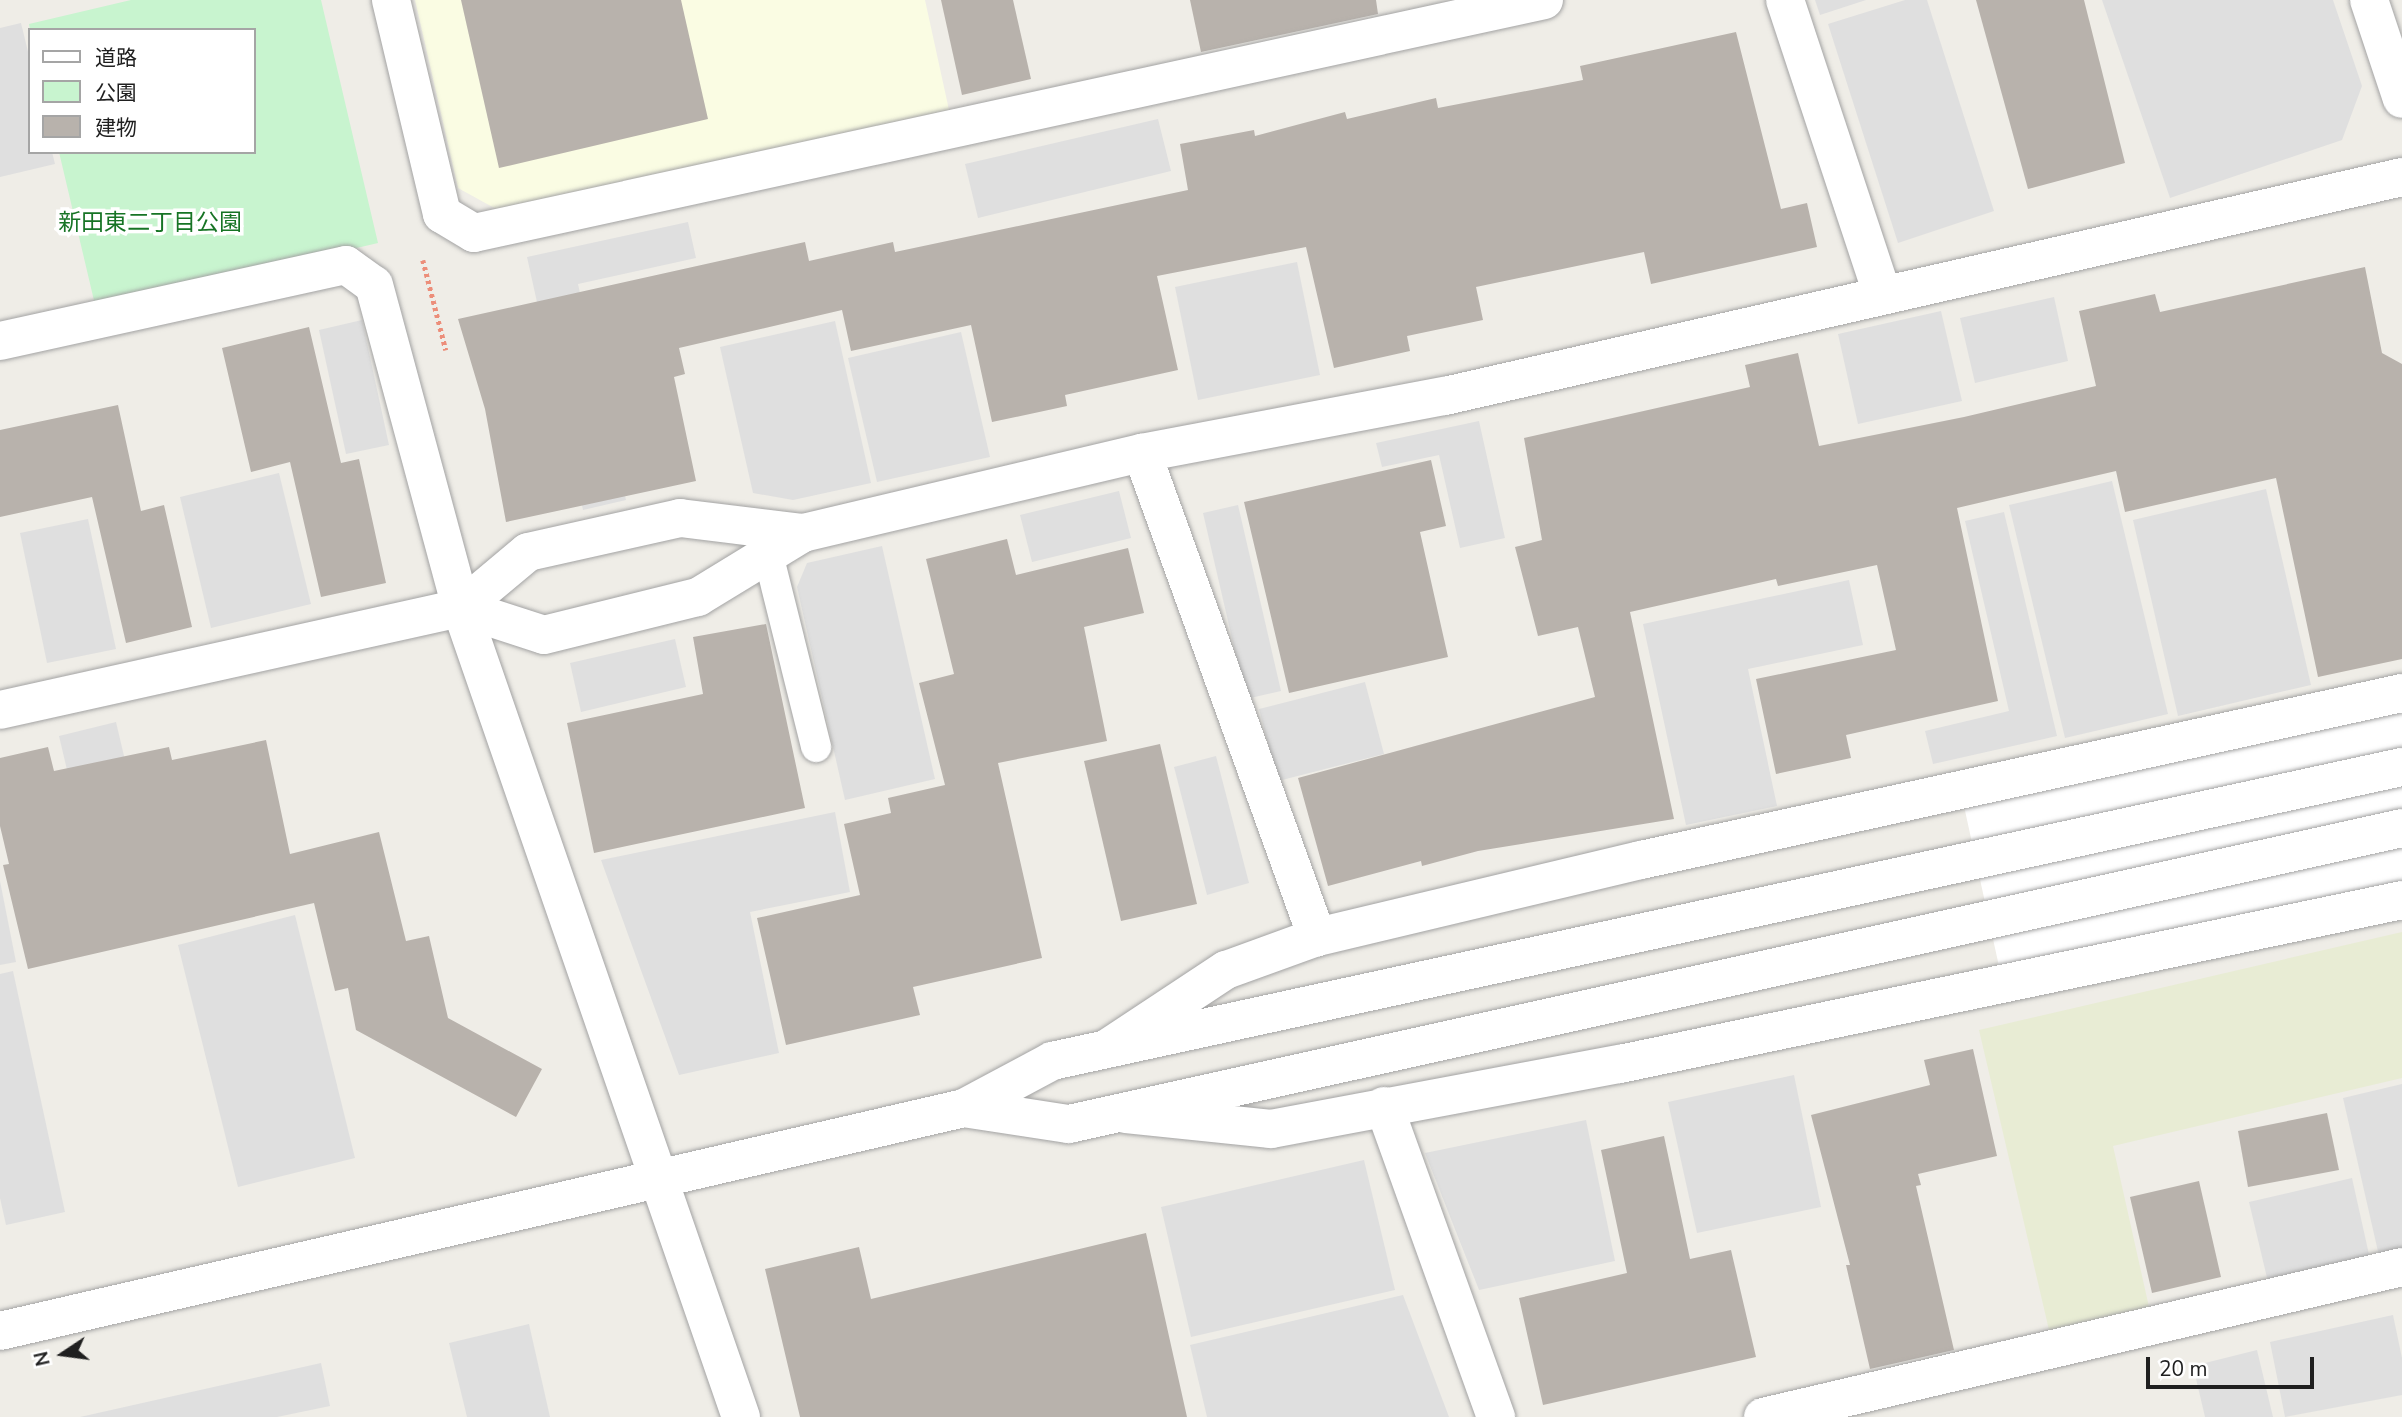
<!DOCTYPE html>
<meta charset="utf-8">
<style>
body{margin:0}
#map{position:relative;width:2402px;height:1417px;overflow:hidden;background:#efede7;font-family:"Nunito Sans","Noto Sans JP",sans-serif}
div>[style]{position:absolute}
.education>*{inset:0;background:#fafce3}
.farmland>*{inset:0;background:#e8ecd4}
.park>*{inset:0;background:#c8f4cf}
.parking>*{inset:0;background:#dfdfdf}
.pier>*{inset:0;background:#fff}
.building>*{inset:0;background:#b8b2ac}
.path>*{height:4.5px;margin-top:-2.25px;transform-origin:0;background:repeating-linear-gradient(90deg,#ec8e7a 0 3.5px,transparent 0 7px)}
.roads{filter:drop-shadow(0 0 2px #a3a3a3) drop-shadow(0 0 2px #a3a3a3)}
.service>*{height:30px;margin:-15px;padding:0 15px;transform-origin:15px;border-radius:15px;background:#fff}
.minor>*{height:38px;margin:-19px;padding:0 19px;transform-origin:19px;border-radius:19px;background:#fff}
.tertiary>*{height:38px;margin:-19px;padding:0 19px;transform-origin:19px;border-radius:19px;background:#fff}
span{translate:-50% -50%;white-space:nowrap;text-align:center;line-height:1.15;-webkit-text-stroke:7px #fff;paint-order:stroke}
.park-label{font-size:23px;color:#177425}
.legend{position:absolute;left:28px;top:28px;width:228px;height:126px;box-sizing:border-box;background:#fff;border:2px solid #a5a5a5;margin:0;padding:9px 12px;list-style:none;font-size:21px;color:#1f1f1f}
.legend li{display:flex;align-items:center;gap:14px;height:35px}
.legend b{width:35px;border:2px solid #a5a5a5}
.north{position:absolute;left:28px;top:1319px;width:70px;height:70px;-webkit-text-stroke:5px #fff;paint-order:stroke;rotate:257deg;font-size:19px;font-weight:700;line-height:28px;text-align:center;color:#1f1f1f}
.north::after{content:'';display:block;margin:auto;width:24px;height:32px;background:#1f1f1f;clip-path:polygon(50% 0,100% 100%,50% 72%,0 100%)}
.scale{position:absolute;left:2146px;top:1357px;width:168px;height:32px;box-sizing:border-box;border:4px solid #1f1f1f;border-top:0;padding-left:9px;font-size:21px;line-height:24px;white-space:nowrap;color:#1f1f1f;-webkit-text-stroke:5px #fff;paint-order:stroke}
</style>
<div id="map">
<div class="education">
<div style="clip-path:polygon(415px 0,925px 0,949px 110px,498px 210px,458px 188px)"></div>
</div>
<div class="farmland">
<div style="clip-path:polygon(2402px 932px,2402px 1078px,2113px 1146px,2149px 1307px,2049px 1330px,1979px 1030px)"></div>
</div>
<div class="park">
<div style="clip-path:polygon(131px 0,321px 0,378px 243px,96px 309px,59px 152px,254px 152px,254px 30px,30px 30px,29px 24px)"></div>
</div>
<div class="parking">
<div style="clip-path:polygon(1815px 0,1866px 0,1820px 15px)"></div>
<div style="clip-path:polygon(1905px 0,1927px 0,1994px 211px,1898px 243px,1828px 24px)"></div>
<div style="clip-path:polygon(2102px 0,2333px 0,2362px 86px,2342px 140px,2170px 198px)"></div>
<div style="clip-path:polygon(21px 23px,30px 60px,30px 152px,52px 152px,55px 164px,0 177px,0 28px)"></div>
<div style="clip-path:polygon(1158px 119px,1171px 171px,978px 218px,965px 164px)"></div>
<div style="clip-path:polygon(688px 222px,696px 258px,578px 284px,626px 500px,583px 510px,527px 257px)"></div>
<div style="clip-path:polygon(1297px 262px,1320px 375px,1198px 400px,1175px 287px)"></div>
<div style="clip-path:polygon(2054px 297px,2068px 361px,1975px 383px,1960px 318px)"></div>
<div style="clip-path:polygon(1941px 311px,1962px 401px,1858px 424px,1838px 334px)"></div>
<div style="clip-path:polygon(362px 320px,389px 445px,346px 454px,319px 330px)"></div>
<div style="clip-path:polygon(835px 321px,871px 483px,793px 500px,753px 493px,720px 347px)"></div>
<div style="clip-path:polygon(961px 332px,990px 457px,877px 482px,848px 358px)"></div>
<div style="clip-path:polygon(1479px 421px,1505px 538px,1460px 548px,1439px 455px,1382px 467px,1376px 443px)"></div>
<div style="clip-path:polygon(279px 473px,311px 604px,211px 628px,180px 497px)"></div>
<div style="clip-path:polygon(2112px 481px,2168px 714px,2065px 738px,2009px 505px)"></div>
<div style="clip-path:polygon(2266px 489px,2311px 685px,2178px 716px,2133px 520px)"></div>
<div style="clip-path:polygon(1119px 491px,1131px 538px,1032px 562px,1020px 515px)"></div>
<div style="clip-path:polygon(1238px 505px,1281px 691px,1246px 699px,1203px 513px)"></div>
<div style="clip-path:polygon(2004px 512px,2057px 736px,1933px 764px,1925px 731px,2009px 711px,1965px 521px)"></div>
<div style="clip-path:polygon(88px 519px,116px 649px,47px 663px,20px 533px)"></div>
<div style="clip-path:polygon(882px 546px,935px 779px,845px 800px,797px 587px,807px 563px)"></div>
<div style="clip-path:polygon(1849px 580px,1863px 645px,1748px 669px,1777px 806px,1686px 825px,1643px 624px)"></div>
<div style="clip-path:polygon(675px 639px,686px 687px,581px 712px,570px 663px)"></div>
<div style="clip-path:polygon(1365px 682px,1384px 754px,1278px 781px,1259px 709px)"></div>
<div style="clip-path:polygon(116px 722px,150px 866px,93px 880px,59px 736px)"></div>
<div style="clip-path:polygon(1216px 756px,1249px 883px,1207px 895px,1174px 767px)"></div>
<div style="clip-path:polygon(835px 812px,850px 892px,750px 912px,779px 1053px,679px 1075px,601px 860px)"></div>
<div style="clip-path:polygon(0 881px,16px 962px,0 965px)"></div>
<div style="clip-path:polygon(295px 915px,355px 1158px,238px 1187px,178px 945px)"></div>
<div style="clip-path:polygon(13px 971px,65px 1212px,6px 1225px,0 1198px,0 974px)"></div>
<div style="clip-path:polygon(1794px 1075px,1821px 1207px,1697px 1233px,1668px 1102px)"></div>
<div style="clip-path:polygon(2402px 1084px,2402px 1250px,2379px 1256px,2343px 1098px)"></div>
<div style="clip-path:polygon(1586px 1120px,1615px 1261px,1479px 1290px,1425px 1153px)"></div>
<div style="clip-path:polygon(1364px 1160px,1395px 1290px,1191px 1337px,1161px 1207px)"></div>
<div style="clip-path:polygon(2352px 1178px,2370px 1259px,2268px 1282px,2249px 1202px)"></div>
<div style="clip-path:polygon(1403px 1295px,1449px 1417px,1207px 1417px,1190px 1345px)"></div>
<div style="clip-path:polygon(2393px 1315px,2402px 1358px,2402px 1395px,2285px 1417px,2270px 1342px)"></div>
<div style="clip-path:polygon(529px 1324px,550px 1417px,467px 1417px,449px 1343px)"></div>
<div style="clip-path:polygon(2257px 1350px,2273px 1417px,2205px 1417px,2193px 1366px)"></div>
<div style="clip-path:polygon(321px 1363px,330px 1406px,277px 1417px,80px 1417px)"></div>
</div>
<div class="pier">
<div style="clip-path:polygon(2402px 708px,2402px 882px,2000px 971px,1964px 806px)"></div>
</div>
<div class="building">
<div style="clip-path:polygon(461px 0,681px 0,708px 119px,499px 168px)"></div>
<div style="clip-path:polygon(941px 0,1013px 0,1031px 79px,962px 95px)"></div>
<div style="clip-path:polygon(1190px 0,1376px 0,1378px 14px,1201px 52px)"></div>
<div style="clip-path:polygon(1976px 0,2084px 0,2125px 163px,2028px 189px)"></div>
<div style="clip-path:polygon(1736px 32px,1781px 209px,1807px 203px,1817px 247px,1651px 284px,1644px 252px,1476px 287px,1483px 320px,1407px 336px,1410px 351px,1334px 368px,1306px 247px,1157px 276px,1178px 370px,1065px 395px,1067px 406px,992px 422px,971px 325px,851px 351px,842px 310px,679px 348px,685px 374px,674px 377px,696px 481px,506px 522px,485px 409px,458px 319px,805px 242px,809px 261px,893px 242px,895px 252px,1188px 190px,1180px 144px,1254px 130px,1255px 136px,1345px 112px,1347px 119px,1436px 98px,1438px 108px,1583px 80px,1580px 66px)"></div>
<div style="clip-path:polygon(2365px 267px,2382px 353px,2402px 364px,2402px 659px,2318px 677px,2276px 478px,2125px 512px,2116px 471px,1957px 508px,1998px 701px,1846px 735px,1851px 758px,1776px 774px,1756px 679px,1896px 650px,1877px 565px,1778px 586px,1776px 579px,1630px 612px,1674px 819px,1478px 851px,1422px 866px,1421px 861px,1328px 886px,1298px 778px,1595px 697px,1578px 627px,1538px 636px,1515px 547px,1542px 540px,1524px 438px,1750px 387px,1745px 365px,1798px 353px,1819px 446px,1964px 417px,2096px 386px,2079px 311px,2155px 294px,2160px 312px)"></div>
<div style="clip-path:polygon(309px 327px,341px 463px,359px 459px,386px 583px,321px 597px,290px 462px,251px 472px,222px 348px)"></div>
<div style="clip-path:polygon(118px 405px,141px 511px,164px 505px,192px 627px,126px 643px,92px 497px,0 517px,0 430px)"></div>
<div style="clip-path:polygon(1431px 460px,1446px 526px,1420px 532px,1448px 657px,1289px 693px,1244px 502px)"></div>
<div style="clip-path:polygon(1007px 539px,1016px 575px,1128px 548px,1144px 613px,1084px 627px,1107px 741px,998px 763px,1042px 958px,913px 987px,920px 1015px,786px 1045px,757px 918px,860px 895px,844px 824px,891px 813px,888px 798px,945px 785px,919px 683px,954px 674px,926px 559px)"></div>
<div style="clip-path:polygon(766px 624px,805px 808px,594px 853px,567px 723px,703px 694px,693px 637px)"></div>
<div style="clip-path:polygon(266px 740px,290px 854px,379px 832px,406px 941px,429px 936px,448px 1018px,542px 1069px,516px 1117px,356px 1030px,348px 988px,335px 991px,314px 903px,28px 969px,3px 865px,9px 864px,0 826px,0 758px,48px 747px,54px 771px,169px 747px,172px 760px)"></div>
<div style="clip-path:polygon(1160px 744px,1197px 904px,1121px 921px,1084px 761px)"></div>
<div style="clip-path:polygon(1973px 1049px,1997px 1156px,1918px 1174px,1921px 1185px,1916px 1186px,1954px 1350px,1870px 1369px,1846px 1265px,1850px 1265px,1811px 1115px,1930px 1085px,1924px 1060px)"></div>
<div style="clip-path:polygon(2327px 1113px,2339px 1170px,2248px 1187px,2238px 1131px)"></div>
<div style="clip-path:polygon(1664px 1136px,1690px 1259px,1731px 1250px,1756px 1357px,1543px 1405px,1519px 1298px,1627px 1273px,1601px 1150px)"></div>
<div style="clip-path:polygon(2199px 1181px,2221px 1277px,2152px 1293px,2130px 1197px)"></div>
<div style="clip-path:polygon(1146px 1233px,1187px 1417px,800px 1417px,765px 1269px,859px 1247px,871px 1299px)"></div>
</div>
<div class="path">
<div style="left:423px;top:260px;width:93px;rotate:75.7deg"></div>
</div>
<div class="roads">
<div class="service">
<div style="left:768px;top:554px;width:199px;rotate:76deg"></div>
</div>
<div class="minor">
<div style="left:391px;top:0;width:220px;rotate:76.6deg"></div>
<div style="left:442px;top:214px;width:37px;rotate:31deg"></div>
<div style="left:474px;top:233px;width:1095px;rotate:-12.28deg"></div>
<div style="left:1785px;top:0;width:309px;rotate:71.7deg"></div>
<div style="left:2369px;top:0;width:104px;rotate:71.6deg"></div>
<div style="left:0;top:341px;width:354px;rotate:-12.4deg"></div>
<div style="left:346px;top:265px;width:34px;rotate:36deg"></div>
<div style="left:374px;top:285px;width:335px;rotate:74.9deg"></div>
<div style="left:461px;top:608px;width:856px;rotate:70.91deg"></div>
<div style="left:1142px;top:453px;width:515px;rotate:70.12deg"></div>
<div style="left:461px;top:608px;width:87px;rotate:18deg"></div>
<div style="left:544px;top:635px;width:159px;rotate:-13.9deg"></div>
<div style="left:698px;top:597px;width:123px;rotate:-31.4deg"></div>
<div style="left:803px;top:533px;width:348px;rotate:-13.3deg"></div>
<div style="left:1142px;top:453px;width:308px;rotate:-10.7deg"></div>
<div style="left:1445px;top:396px;width:982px;rotate:-12.89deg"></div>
<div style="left:0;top:710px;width:472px;rotate:-12.5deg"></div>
<div style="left:461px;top:608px;width:87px;rotate:-39.9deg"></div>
<div style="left:528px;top:552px;width:156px;rotate:-12.6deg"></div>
<div style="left:680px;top:518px;width:124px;rotate:7deg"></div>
<div style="left:1106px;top:1049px;width:144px;rotate:-33.4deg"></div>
<div style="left:1226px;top:970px;width:97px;rotate:-19.9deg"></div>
<div style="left:1317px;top:937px;width:333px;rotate:-13.4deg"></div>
<div style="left:1641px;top:860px;width:779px;rotate:-12.38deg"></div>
<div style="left:1384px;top:1106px;width:331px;rotate:70.2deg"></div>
<div style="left:1126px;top:1114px;width:146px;rotate:5.9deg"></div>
<div style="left:1271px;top:1129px;width:355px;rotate:-10.6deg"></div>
<div style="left:1620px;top:1064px;width:799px;rotate:-11.84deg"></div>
<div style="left:1763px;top:1417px;width:656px;rotate:-13.21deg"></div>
</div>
<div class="tertiary">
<div style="left:964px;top:1108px;width:106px;rotate:8.7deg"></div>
<div style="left:1069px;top:1124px;width:1365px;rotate:-12.52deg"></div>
<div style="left:0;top:1331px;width:989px;rotate:-13.02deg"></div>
<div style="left:964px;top:1108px;width:100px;rotate:-28.1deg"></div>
<div style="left:1052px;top:1061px;width:1382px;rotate:-12.29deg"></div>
</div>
</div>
<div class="park-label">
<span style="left:150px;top:223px">新田東二丁目公園</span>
</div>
<ul class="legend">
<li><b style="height:9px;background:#fff"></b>道路</li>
<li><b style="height:19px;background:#c8f4cf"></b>公園</li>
<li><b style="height:19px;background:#b8b2ac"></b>建物</li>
</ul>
<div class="north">N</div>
<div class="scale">20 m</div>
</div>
